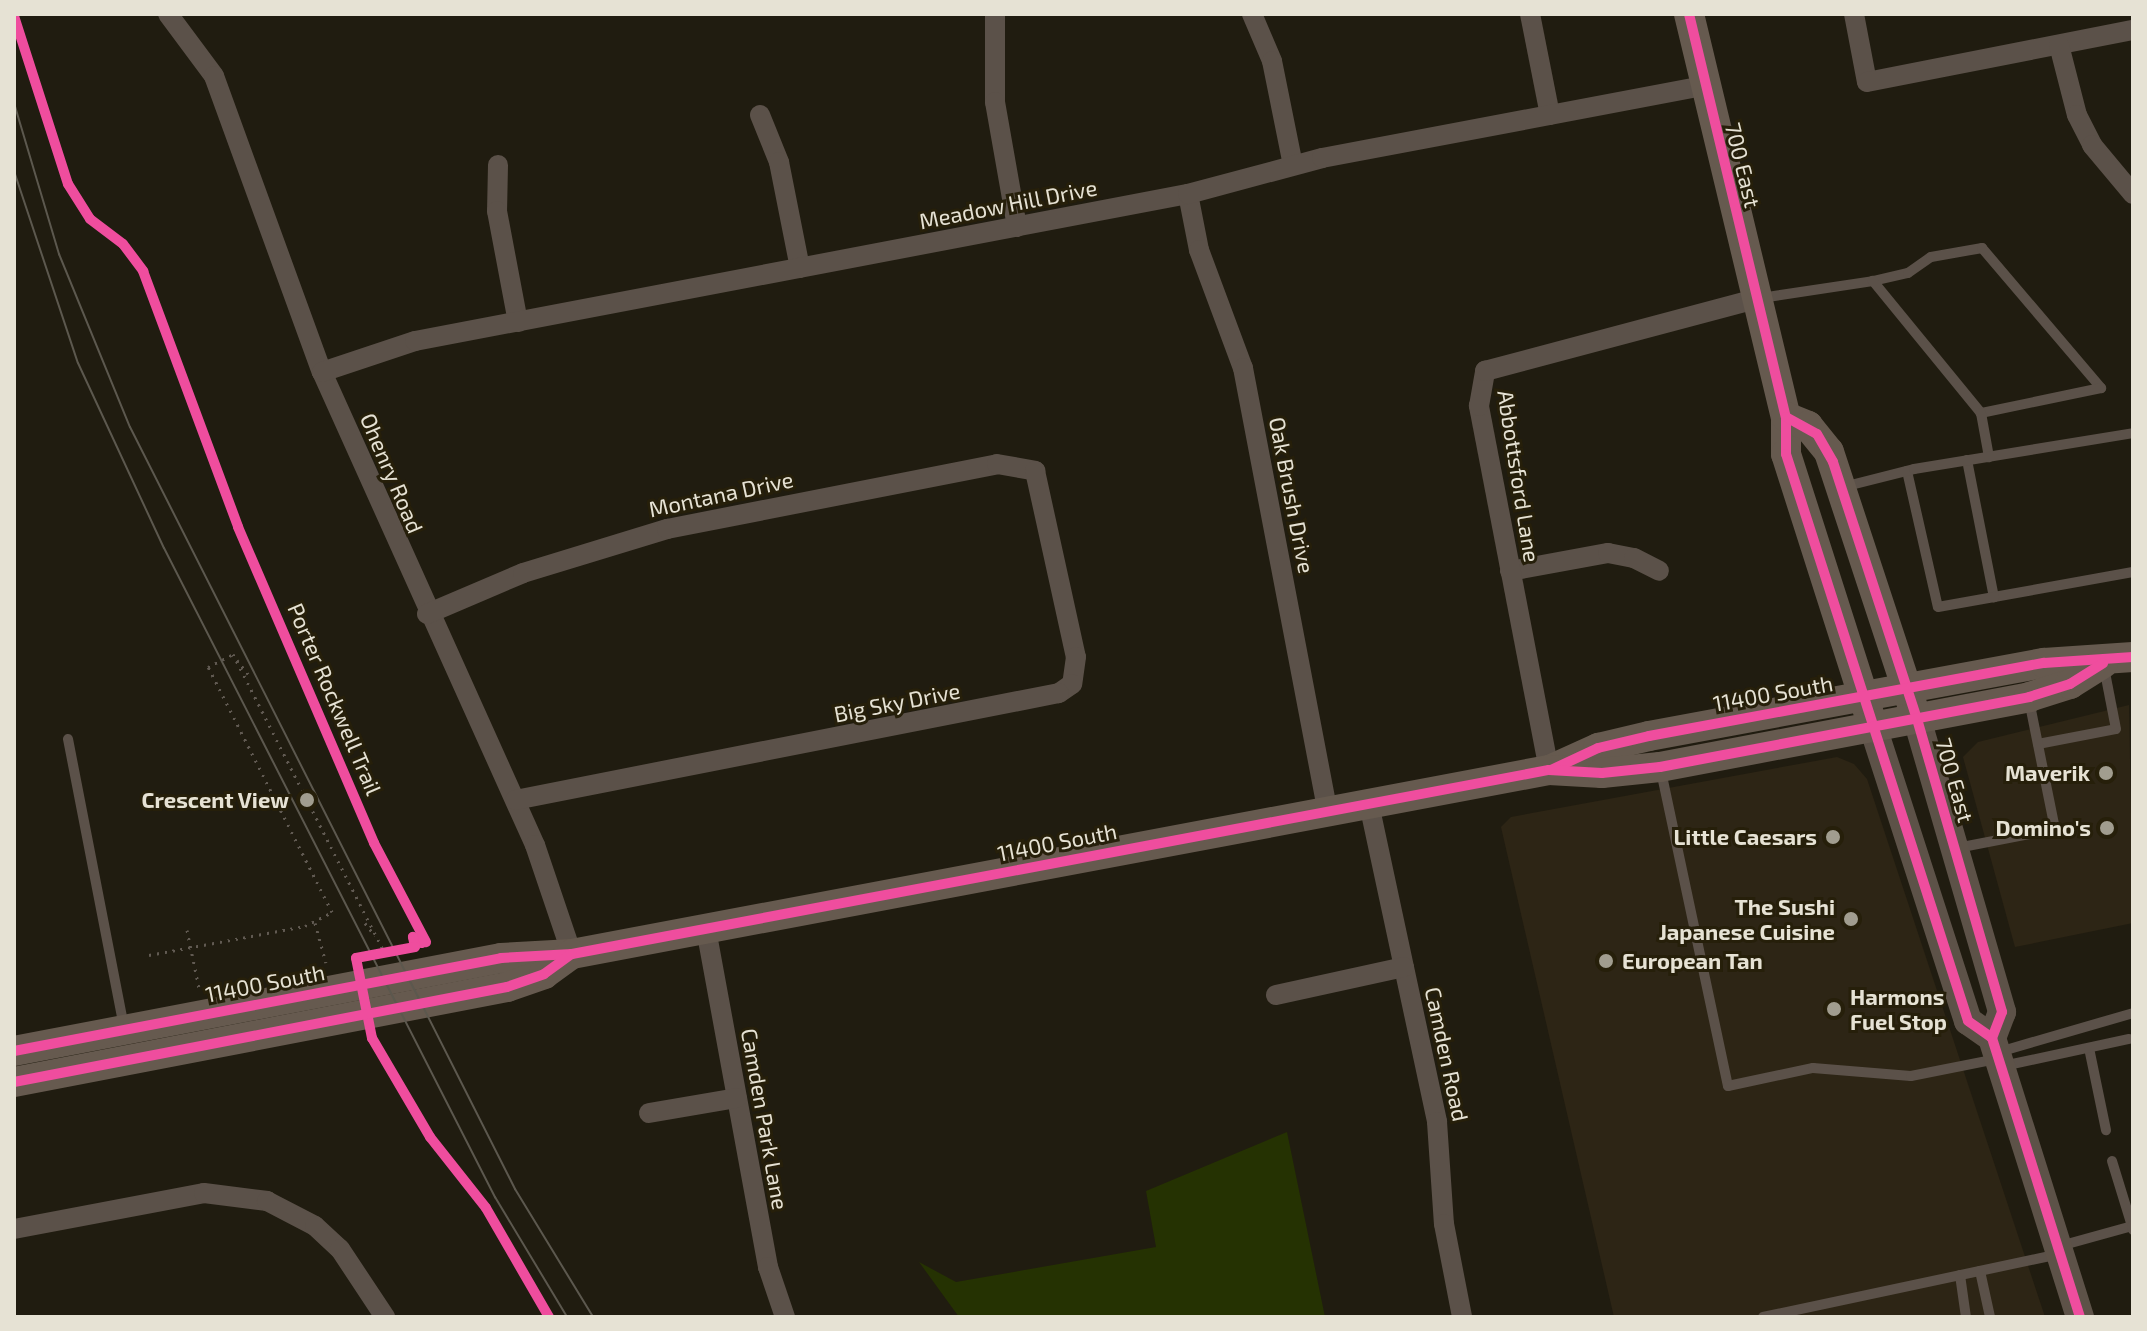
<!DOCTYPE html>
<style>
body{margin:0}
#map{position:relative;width:2147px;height:1331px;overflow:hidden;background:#201c10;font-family:"Exo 2",sans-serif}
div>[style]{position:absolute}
.commercial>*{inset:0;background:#2d2515}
.green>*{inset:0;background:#253202}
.path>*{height:3px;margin-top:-1.5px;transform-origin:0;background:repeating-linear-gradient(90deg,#615a52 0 2px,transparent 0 8px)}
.service>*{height:10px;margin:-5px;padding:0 5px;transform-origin:5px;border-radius:5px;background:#5b5149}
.minor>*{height:20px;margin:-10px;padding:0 10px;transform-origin:10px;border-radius:10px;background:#5b5149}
.secondary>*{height:28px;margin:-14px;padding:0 14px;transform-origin:14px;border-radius:14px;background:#5d5248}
.primary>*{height:30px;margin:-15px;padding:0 15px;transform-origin:15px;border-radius:15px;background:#665a4f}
.tram>*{height:2px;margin:-1px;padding:0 1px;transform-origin:1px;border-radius:1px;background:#5c584e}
.cycleway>*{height:10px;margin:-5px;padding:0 5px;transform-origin:5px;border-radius:5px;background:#ef4d9e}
.dots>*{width:22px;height:22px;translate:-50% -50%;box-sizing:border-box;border:4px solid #261f0a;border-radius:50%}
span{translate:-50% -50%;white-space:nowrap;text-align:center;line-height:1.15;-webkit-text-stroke:6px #261f0a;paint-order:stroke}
.street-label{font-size:22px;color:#e6e2d4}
.poi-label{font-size:22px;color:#e6e2d4;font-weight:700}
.right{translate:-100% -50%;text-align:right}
.left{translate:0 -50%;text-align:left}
.frame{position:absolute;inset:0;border:16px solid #e6e2d4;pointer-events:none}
</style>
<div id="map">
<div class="commercial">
<div style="clip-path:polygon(2129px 705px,2133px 923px,2015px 947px,1963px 757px,1978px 742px)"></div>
<div style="clip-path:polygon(1837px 757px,1854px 764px,1867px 779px,2045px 1317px,1614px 1317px,1501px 827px,1511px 817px)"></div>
</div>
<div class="green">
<div style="clip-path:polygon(1287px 1132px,1325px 1317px,959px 1317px,919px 1262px,956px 1282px,1156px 1247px,1146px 1191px)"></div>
</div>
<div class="path">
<div style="left:237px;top:660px;width:18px;rotate:52deg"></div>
<div style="left:315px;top:923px;width:41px;rotate:74.6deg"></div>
<div style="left:365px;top:923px;width:16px;rotate:52deg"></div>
<div style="left:187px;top:930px;width:59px;rotate:78.3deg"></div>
<div style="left:149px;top:955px;width:159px;rotate:-10.5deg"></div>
<div style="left:305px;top:926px;width:30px;rotate:-27deg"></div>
<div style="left:332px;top:912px;width:275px;rotate:-116.8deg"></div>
<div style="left:208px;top:667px;width:28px;rotate:-27deg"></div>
<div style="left:233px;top:654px;width:334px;rotate:63.1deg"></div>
</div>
<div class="service">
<div style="left:1761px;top:298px;width:113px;rotate:-8.6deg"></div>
<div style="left:1873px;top:281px;width:36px;rotate:-13deg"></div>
<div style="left:1908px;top:273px;width:28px;rotate:-35deg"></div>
<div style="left:1931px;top:257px;width:52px;rotate:-10deg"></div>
<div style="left:1982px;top:248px;width:184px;rotate:49.6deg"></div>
<div style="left:2101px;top:388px;width:123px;rotate:168.2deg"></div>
<div style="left:1981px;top:413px;width:171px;rotate:-129.3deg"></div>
<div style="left:1981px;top:413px;width:45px;rotate:79.7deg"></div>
<div style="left:1967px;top:460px;width:140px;rotate:78.9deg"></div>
<div style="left:1994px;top:597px;width:141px;rotate:-10.2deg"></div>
<div style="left:1907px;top:471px;width:139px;rotate:77.2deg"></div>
<div style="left:1938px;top:607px;width:57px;rotate:-10.1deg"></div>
<div style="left:1843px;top:487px;width:73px;rotate:-14.2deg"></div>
<div style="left:1914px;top:469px;width:222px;rotate:-9.3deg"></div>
<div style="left:68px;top:739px;width:292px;rotate:79deg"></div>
<div style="left:2038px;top:744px;width:79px;rotate:-10.9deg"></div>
<div style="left:2116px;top:729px;width:63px;rotate:-101deg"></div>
<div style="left:1661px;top:771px;width:322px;rotate:78deg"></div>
<div style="left:1728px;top:1086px;width:87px;rotate:-12deg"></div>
<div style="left:1813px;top:1068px;width:98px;rotate:4.7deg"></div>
<div style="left:1911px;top:1076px;width:88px;rotate:-11.2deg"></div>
<div style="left:1957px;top:848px;width:100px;rotate:-11deg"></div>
<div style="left:2055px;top:829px;width:132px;rotate:-101.4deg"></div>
<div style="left:2089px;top:1048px;width:84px;rotate:78.3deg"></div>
<div style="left:1999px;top:1052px;width:140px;rotate:-16.2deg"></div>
<div style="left:2003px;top:1066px;width:129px;rotate:-12.1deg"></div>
<div style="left:2112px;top:1161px;width:68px;rotate:72.9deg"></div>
<div style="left:2060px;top:1246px;width:75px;rotate:-15.5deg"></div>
<div style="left:2132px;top:1226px;width:4px;rotate:76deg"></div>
<div style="left:1980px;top:1271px;width:47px;rotate:77.7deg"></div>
<div style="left:1960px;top:1275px;width:42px;rotate:81.9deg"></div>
<div style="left:1763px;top:1317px;width:303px;rotate:-12deg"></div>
</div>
<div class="minor">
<div style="left:168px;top:14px;width:77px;rotate:53.4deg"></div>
<div style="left:214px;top:76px;width:315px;rotate:70deg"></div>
<div style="left:322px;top:372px;width:519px;rotate:65.76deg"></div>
<div style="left:535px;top:845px;width:115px;rotate:71.3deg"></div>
<div style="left:995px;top:14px;width:88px;rotate:90deg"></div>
<div style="left:995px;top:102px;width:127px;rotate:80deg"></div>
<div style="left:1252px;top:14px;width:51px;rotate:66.9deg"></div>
<div style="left:1272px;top:61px;width:106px;rotate:78.6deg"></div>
<div style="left:1530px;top:14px;width:103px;rotate:78.8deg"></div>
<div style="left:1854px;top:14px;width:69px;rotate:79.2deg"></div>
<div style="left:1867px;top:82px;width:271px;rotate:-11.1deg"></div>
<div style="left:2059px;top:45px;width:72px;rotate:75.6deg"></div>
<div style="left:2077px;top:115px;width:34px;rotate:63deg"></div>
<div style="left:2092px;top:145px;width:64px;rotate:50.1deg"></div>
<div style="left:760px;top:115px;width:51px;rotate:68deg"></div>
<div style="left:779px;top:162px;width:108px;rotate:78.8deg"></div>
<div style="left:498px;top:165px;width:46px;rotate:91.2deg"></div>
<div style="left:497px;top:211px;width:113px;rotate:79.3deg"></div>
<div style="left:1188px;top:194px;width:57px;rotate:78.9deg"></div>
<div style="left:1199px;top:250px;width:126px;rotate:69.6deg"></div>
<div style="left:1243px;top:368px;width:452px;rotate:79.2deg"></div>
<div style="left:322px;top:372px;width:98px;rotate:-18.4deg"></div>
<div style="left:415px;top:341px;width:787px;rotate:-10.77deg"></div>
<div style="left:1188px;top:194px;width:139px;rotate:-15deg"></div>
<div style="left:1322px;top:158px;width:389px;rotate:-10.7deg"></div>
<div style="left:1510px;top:571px;width:100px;rotate:-10.4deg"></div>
<div style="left:1608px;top:553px;width:26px;rotate:11deg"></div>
<div style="left:1634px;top:558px;width:28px;rotate:27deg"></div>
<div style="left:427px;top:614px;width:104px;rotate:-23.1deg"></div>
<div style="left:523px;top:573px;width:151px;rotate:-17deg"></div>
<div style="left:667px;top:529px;width:336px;rotate:-11.1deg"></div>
<div style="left:997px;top:464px;width:39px;rotate:10deg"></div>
<div style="left:1035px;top:471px;width:190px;rotate:77.6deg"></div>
<div style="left:1076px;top:657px;width:27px;rotate:98deg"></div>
<div style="left:1072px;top:684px;width:16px;rotate:145deg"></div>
<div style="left:1059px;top:693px;width:554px;rotate:168.87deg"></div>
<div style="left:1549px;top:770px;width:371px;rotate:-100.9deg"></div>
<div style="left:1479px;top:406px;width:36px;rotate:-80deg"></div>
<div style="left:1485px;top:371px;width:279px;rotate:-14.9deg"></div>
<div style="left:1369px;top:804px;width:325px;rotate:77.9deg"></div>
<div style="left:1437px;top:1122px;width:102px;rotate:86.1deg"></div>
<div style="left:1444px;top:1224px;width:95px;rotate:79deg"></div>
<div style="left:706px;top:929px;width:344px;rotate:79.6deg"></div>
<div style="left:768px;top:1267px;width:53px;rotate:71.2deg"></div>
<div style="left:1276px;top:995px;width:131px;rotate:-12.3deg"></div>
<div style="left:649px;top:1113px;width:89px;rotate:-9.7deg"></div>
<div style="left:14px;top:1229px;width:193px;rotate:-10.7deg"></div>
<div style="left:204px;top:1193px;width:64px;rotate:7.2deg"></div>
<div style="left:267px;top:1201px;width:54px;rotate:27.5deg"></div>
<div style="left:315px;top:1226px;width:34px;rotate:43deg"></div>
<div style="left:340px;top:1249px;width:82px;rotate:56.5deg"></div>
</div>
<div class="secondary">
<div style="left:1917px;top:719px;width:305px;rotate:73.8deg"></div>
<div style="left:2002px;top:1012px;width:28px;rotate:111deg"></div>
<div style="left:1873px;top:727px;width:309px;rotate:72.1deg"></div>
<div style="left:1968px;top:1021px;width:29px;rotate:35deg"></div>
<div style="left:1992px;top:1038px;width:293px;rotate:72.5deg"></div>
</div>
<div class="primary">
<div style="left:1689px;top:14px;width:415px;rotate:76.5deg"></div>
<div style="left:1786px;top:417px;width:37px;rotate:90deg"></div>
<div style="left:1786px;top:454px;width:287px;rotate:72.3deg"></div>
<div style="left:1786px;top:417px;width:24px;rotate:22deg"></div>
<div style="left:1808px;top:426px;width:33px;rotate:51deg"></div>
<div style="left:1829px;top:452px;width:268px;rotate:71.8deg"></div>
<div style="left:1552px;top:769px;width:51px;rotate:-24.5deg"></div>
<div style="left:1598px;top:748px;width:52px;rotate:-13.2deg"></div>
<div style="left:1649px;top:736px;width:402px;rotate:-10.5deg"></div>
<div style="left:2044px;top:663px;width:89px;rotate:-3.9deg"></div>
<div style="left:14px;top:1051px;width:496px;rotate:-10.8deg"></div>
<div style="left:501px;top:958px;width:71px;rotate:-3.2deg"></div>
<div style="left:572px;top:954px;width:994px;rotate:-10.67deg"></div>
<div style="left:1549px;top:770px;width:53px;rotate:3.2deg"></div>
<div style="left:1602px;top:773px;width:58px;rotate:-5.9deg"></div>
<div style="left:1660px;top:767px;width:376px;rotate:-10.7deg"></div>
<div style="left:2029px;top:697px;width:43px;rotate:-17.6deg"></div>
<div style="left:2070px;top:684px;width:39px;rotate:-32deg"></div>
<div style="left:14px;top:1082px;width:502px;rotate:-10.91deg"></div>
<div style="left:507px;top:987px;width:39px;rotate:-19deg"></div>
<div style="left:544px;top:974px;width:34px;rotate:-36deg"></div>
</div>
<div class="tram">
<div style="left:14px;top:103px;width:158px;rotate:73.4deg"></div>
<div style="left:59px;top:254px;width:187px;rotate:67.7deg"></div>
<div style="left:130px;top:427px;width:854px;rotate:63.19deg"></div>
<div style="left:515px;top:1189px;width:150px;rotate:58.6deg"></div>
<div style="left:14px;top:171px;width:202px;rotate:71.6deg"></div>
<div style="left:78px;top:363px;width:204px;rotate:65.1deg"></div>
<div style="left:164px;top:548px;width:729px;rotate:62.98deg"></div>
<div style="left:495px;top:1197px;width:140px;rotate:59deg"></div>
</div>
<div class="cycleway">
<div style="left:1689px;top:14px;width:415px;rotate:76.5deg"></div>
<div style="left:1786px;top:417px;width:37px;rotate:90deg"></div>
<div style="left:1786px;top:454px;width:595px;rotate:72.2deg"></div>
<div style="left:1968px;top:1021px;width:29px;rotate:35deg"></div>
<div style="left:1992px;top:1038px;width:293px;rotate:72.5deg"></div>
<div style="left:14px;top:16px;width:176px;rotate:72.2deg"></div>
<div style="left:68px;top:184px;width:41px;rotate:57.8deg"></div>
<div style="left:90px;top:219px;width:41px;rotate:37.1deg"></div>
<div style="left:123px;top:244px;width:34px;rotate:53deg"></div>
<div style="left:143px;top:271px;width:273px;rotate:69.6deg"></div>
<div style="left:238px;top:527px;width:344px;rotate:66.7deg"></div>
<div style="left:374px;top:843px;width:112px;rotate:62.3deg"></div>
<div style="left:1786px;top:417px;width:35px;rotate:29deg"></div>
<div style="left:1817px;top:434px;width:32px;rotate:60deg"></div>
<div style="left:1833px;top:462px;width:270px;rotate:71.9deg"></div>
<div style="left:1917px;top:719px;width:305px;rotate:73.8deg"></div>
<div style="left:2002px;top:1012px;width:28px;rotate:111deg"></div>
<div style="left:1551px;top:770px;width:52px;rotate:-25.1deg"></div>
<div style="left:1598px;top:748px;width:52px;rotate:-13.2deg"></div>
<div style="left:1649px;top:736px;width:402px;rotate:-10.5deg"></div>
<div style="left:2044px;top:663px;width:89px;rotate:-3.9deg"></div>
<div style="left:422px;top:943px;width:11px;rotate:-146deg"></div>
<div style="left:413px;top:937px;width:10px;rotate:79deg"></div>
<div style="left:415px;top:947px;width:60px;rotate:169.4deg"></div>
<div style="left:356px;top:958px;width:82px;rotate:78.7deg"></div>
<div style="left:372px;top:1038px;width:115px;rotate:59.6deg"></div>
<div style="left:430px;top:1137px;width:90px;rotate:51.7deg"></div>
<div style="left:486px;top:1208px;width:126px;rotate:60deg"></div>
<div style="left:14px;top:1051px;width:496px;rotate:-10.8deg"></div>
<div style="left:501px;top:958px;width:71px;rotate:-3.2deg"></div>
<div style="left:572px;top:954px;width:994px;rotate:-10.67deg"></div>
<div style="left:1549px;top:770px;width:53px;rotate:3.2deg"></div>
<div style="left:1602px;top:773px;width:58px;rotate:-5.9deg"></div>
<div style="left:1660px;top:767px;width:376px;rotate:-10.7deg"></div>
<div style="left:2029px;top:697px;width:43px;rotate:-17.6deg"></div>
<div style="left:2070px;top:684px;width:39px;rotate:-32deg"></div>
<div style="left:14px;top:1082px;width:502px;rotate:-10.91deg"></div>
<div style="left:507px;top:987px;width:39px;rotate:-19deg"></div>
<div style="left:544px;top:974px;width:34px;rotate:-36deg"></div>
</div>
<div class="dots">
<div style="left:2106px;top:773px;background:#a19d8f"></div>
<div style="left:307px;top:800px;background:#a19d8f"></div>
<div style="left:2107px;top:828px;background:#a19d8f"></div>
<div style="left:1833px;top:837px;background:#a19d8f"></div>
<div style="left:1851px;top:919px;background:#a19d8f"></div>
<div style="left:1606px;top:961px;background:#a19d8f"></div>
<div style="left:1834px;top:1009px;background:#a19d8f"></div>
</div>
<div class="street-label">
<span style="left:1743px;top:165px;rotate:76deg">700 East</span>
<span style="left:1008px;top:204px;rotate:-11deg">Meadow Hill Drive</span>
<span style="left:392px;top:473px;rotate:67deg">Ohenry Road</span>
<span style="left:1519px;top:476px;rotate:81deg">Abbottsford Lane</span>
<span style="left:721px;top:494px;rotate:-12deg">Montana Drive</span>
<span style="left:1292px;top:495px;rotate:79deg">Oak Brush Drive</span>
<span style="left:1773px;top:693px;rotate:-10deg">11400 South</span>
<span style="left:335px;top:699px;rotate:67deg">Porter Rockwell Trail</span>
<span style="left:897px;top:702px;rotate:-11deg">Big Sky Drive</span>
<span style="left:1955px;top:780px;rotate:74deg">700 East</span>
<span style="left:1057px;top:842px;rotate:-11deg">11400 South</span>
<span style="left:265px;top:983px;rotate:-11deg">11400 South</span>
<span style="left:1447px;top:1054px;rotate:78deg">Camden Road</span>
<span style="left:765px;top:1119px;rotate:80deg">Camden Park Lane</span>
</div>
<div class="poi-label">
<span class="right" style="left:2090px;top:773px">Maverik</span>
<span class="right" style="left:289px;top:800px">Crescent View</span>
<span class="right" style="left:2091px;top:828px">Domino's</span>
<span class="right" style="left:1817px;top:837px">Little Caesars</span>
<span class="right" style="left:1835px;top:919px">The Sushi<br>Japanese Cuisine</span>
<span class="left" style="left:1622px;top:961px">European Tan</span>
<span class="left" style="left:1850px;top:1009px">Harmons<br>Fuel Stop</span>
</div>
<div class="frame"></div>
</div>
